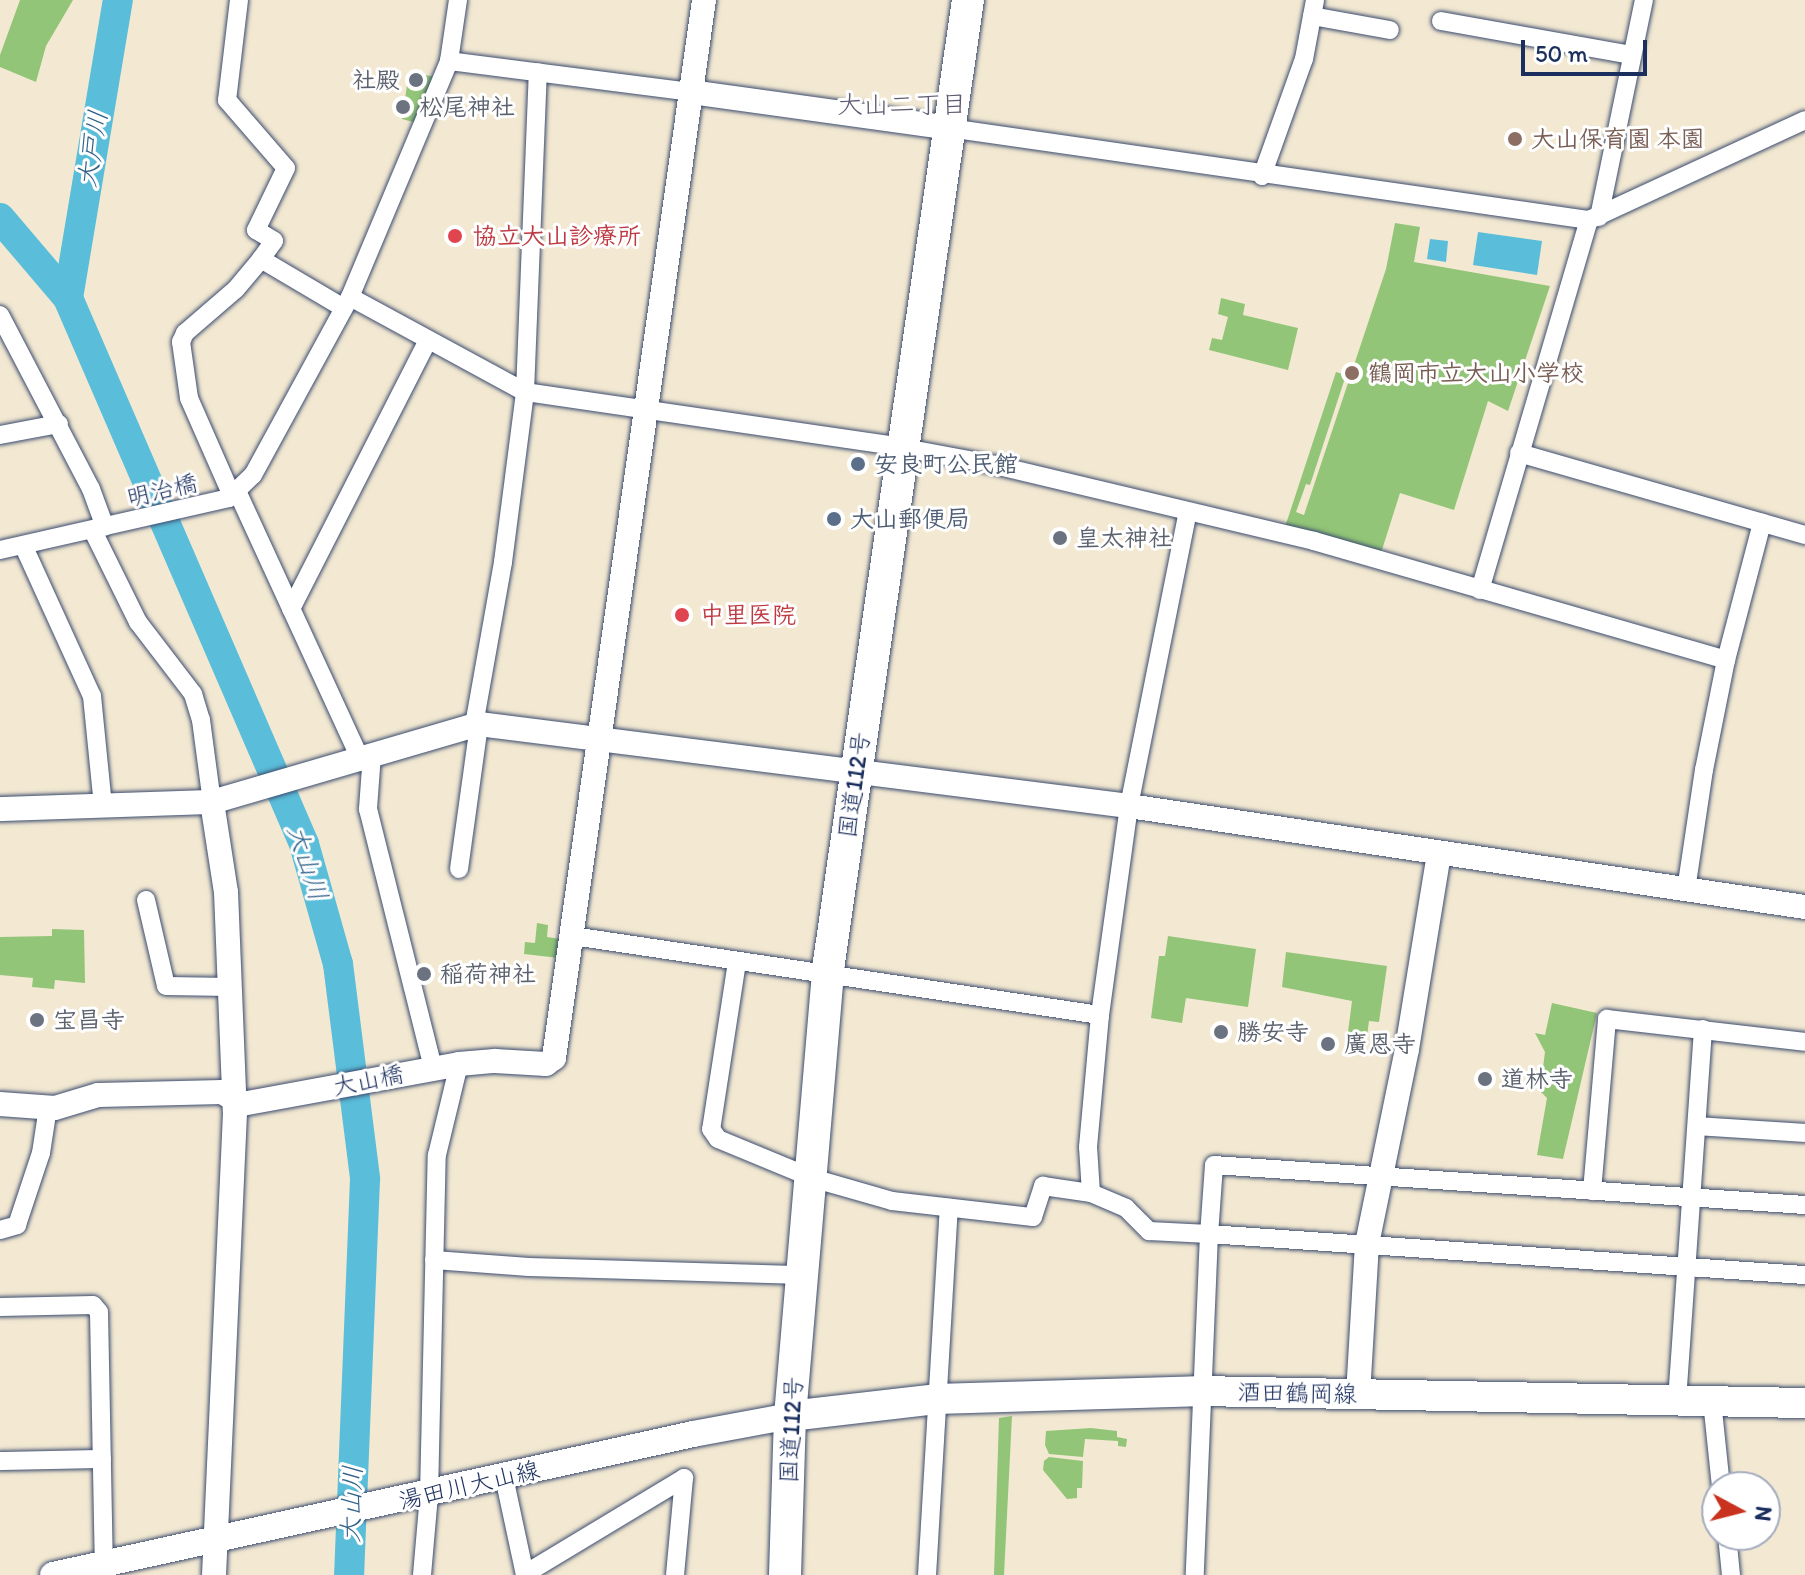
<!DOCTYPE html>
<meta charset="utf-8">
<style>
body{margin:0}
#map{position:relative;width:1805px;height:1575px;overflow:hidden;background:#f3e9d2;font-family:Itim,"Klee One",sans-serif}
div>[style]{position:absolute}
.green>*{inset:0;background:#92c577}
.water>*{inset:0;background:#5abdd9}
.river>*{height:30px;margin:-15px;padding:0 15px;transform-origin:15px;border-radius:15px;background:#5abdd9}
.roads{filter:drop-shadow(0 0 2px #3b4b6f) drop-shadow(0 0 2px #3b4b6f)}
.minor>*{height:18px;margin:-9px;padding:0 9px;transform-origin:9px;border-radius:9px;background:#fff}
.tertiary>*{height:24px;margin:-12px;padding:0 12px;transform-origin:12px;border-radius:12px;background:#fff}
.secondary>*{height:26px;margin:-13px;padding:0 13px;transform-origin:13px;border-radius:13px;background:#fff}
.primary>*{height:30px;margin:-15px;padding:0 15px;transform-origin:15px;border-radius:15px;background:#fff}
.trunk>*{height:32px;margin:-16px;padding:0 16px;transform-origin:16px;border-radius:16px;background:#fff}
.dots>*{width:22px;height:22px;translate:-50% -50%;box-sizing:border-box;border:4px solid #fff;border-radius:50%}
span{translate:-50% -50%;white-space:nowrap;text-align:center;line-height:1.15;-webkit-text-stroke:6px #fff;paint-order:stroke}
.worship-label{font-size:24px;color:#5b616d;font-weight:700}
.right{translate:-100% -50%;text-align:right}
.left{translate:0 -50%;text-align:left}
.education-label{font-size:24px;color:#785e54;font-weight:700}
.health-label{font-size:24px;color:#be3a42;font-weight:700}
.service-label{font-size:24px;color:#4e5e75;font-weight:700}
.street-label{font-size:24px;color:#1b2f5e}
.neighbourhood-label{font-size:26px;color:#605a71}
.water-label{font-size:26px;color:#316189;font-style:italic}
.north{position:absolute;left:1701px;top:1471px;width:80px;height:80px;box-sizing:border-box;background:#fff;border:2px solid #a4acbf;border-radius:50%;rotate:97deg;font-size:22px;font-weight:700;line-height:32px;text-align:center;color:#1b2f5e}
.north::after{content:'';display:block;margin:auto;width:28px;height:36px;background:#c8321e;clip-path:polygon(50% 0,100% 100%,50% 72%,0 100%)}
.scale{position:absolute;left:1521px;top:40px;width:126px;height:36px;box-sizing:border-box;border:4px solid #1b2f5e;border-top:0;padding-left:10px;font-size:24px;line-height:28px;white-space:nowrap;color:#1b2f5e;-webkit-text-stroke:6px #fff;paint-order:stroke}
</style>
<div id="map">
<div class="green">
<div style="clip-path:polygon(20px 0,73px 0,46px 46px,36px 82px,0 67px,0 55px)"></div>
<div style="clip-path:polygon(409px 72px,436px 77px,417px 123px,402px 119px)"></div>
<div style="clip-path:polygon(1395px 223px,1420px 227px,1414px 262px,1550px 286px,1508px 411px,1488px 401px,1454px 510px,1400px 493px,1381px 553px,1285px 527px,1336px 372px,1346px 375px,1310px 485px,1306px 484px,1296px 512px,1304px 515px,1386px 269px)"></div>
<div style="clip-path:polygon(1221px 298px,1245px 304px,1243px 315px,1298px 328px,1288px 370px,1209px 350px,1212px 338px,1222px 340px,1228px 317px,1218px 314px)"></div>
<div style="clip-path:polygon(537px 923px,548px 925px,547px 937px,561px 939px,559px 958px,524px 954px,525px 942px,535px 943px)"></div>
<div style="clip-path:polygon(52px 929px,84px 930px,85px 983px,55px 980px,54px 989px,32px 987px,33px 978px,0 975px,0 937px,52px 936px)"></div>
<div style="clip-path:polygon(1168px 936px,1256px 949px,1248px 1007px,1186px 998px,1182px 1023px,1151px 1018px,1159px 956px,1165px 956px)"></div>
<div style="clip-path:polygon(1286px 952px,1387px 966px,1379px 1022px,1369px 1021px,1367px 1036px,1348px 1032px,1352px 1001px,1282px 987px)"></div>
<div style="clip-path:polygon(1552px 1003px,1597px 1013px,1563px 1159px,1537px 1155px,1547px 1098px,1540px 1091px,1545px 1052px,1535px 1033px,1545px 1035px)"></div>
<div style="clip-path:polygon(1012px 1416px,1004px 1575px,994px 1575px,999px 1418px)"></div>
<div style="clip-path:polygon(1091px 1428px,1117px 1431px,1117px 1437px,1127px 1439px,1126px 1447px,1118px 1446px,1118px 1441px,1085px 1439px,1083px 1457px,1049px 1454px,1045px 1445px,1046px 1431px)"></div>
<div style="clip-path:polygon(1049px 1457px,1083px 1461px,1082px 1488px,1077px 1488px,1077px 1498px,1067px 1499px,1043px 1470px,1044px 1461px)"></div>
</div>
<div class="water">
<div style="clip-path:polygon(1478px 232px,1542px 241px,1537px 275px,1473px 265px)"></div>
<div style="clip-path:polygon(1430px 239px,1448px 241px,1446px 262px,1427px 259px)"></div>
</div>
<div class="river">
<div style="left:0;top:218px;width:105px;rotate:49.6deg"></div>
<div style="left:68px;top:298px;width:595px;rotate:66.62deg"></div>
<div style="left:304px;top:844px;width:125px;rotate:74.2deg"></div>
<div style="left:338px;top:964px;width:217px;rotate:82.8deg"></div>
<div style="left:365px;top:1179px;width:396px;rotate:92.3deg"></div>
<div style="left:68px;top:298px;width:302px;rotate:-80.5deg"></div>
</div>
<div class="roads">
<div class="minor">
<div style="left:239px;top:0;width:101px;rotate:96.8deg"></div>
<div style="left:227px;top:100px;width:90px;rotate:49.1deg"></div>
<div style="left:286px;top:168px;width:69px;rotate:115.8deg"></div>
<div style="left:256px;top:230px;width:21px;rotate:31deg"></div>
<div style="left:274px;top:241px;width:22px;rotate:126deg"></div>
<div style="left:261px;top:259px;width:96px;rotate:30.6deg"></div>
<div style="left:1312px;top:16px;width:79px;rotate:10.2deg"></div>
<div style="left:1441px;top:21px;width:194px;rotate:10.1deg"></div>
<div style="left:449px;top:61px;width:244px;rotate:7.3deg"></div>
<div style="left:949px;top:128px;width:647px;rotate:8.18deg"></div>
<div style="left:1589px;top:220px;width:238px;rotate:-24.8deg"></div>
<div style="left:1262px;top:176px;width:124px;rotate:-70.3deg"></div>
<div style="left:1304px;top:59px;width:60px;rotate:-79.4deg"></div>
<div style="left:1599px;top:217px;width:222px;rotate:-78.3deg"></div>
<div style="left:350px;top:297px;width:199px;rotate:28.5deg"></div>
<div style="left:525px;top:392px;width:367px;rotate:8.3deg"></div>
<div style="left:888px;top:445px;width:109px;rotate:10.6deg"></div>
<div style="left:995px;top:465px;width:328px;rotate:13.4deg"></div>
<div style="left:1314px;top:541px;width:429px;rotate:16.1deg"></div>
<div style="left:0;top:315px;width:196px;rotate:62.4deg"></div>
<div style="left:91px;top:489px;width:40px;rotate:69.8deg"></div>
<div style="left:0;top:435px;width:60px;rotate:-10.6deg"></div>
<div style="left:1519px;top:453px;width:298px;rotate:16deg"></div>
<div style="left:237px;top:491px;width:294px;rotate:65.3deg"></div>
<div style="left:232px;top:496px;width:107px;rotate:-113.7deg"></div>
<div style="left:189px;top:398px;width:57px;rotate:-98.1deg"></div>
<div style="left:181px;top:342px;width:10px;rotate:-66deg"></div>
<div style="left:185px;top:333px;width:67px;rotate:-40.8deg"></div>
<div style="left:236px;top:289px;width:39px;rotate:-50deg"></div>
<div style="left:93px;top:531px;width:102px;rotate:63.7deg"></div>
<div style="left:138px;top:622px;width:91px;rotate:52.6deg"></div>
<div style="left:193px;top:694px;width:27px;rotate:73deg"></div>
<div style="left:201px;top:720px;width:83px;rotate:82.4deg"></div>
<div style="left:24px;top:547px;width:164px;rotate:65.5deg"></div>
<div style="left:92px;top:696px;width:111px;rotate:84.3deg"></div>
<div style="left:0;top:550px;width:235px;rotate:-12.8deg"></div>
<div style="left:229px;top:498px;width:33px;rotate:-44deg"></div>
<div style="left:253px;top:475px;width:203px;rotate:-61.4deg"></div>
<div style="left:350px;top:297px;width:256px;rotate:-67.2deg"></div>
<div style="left:449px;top:61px;width:62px;rotate:-81.6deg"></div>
<div style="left:1480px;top:590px;width:386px;rotate:-73.6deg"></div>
<div style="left:291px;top:609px;width:302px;rotate:-63deg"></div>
<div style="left:474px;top:725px;width:166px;rotate:-79.9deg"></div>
<div style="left:503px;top:562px;width:171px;rotate:-82.6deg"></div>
<div style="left:525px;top:392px;width:320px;rotate:-87.7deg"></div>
<div style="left:372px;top:754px;width:55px;rotate:94.2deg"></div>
<div style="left:368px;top:809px;width:267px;rotate:75.9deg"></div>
<div style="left:459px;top:869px;width:146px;rotate:-82.1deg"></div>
<div style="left:1686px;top:890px;width:121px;rotate:-81.5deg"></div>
<div style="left:1704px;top:770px;width:112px;rotate:-78.7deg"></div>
<div style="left:1726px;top:660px;width:142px;rotate:-75.3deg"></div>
<div style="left:146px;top:900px;width:88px;rotate:76.9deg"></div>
<div style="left:166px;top:986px;width:65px;rotate:0.9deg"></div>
<div style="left:573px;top:936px;width:533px;rotate:8.53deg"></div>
<div style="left:737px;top:962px;width:169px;rotate:98.8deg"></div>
<div style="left:711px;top:1129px;width:12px;rotate:55deg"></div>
<div style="left:718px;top:1139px;width:102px;rotate:22.5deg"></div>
<div style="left:812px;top:1178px;width:83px;rotate:16deg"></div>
<div style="left:892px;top:1201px;width:142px;rotate:6.5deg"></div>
<div style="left:1033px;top:1217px;width:33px;rotate:-72deg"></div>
<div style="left:1043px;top:1186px;width:49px;rotate:8.3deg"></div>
<div style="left:1091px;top:1193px;width:38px;rotate:23deg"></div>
<div style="left:1126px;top:1208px;width:33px;rotate:45deg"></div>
<div style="left:1149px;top:1231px;width:60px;rotate:2.9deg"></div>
<div style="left:1209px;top:1234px;width:341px;rotate:92.4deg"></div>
<div style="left:1697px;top:1126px;width:108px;rotate:3.7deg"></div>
<div style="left:1592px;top:1191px;width:173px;rotate:-85deg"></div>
<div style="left:1607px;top:1019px;width:199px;rotate:6.6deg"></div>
<div style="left:1091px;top:1193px;width:46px;rotate:-93.7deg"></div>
<div style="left:1088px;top:1147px;width:133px;rotate:-84.8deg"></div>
<div style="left:1100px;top:1015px;width:211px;rotate:-82.1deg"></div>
<div style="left:1129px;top:806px;width:300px;rotate:-78.7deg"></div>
<div style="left:1805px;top:1205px;width:592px;rotate:-176.13deg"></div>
<div style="left:1214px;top:1165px;width:69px;rotate:94.1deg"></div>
<div style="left:1209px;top:1234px;width:597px;rotate:3.94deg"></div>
<div style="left:0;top:1230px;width:18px;rotate:-16deg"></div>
<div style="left:17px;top:1225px;width:76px;rotate:-71.6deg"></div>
<div style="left:41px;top:1153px;width:47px;rotate:-81.3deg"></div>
<div style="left:434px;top:1260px;width:95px;rotate:4.2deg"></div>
<div style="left:529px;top:1267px;width:274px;rotate:1.7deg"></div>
<div style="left:0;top:1307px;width:93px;rotate:-1.2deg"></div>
<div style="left:93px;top:1305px;width:9px;rotate:49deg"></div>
<div style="left:99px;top:1312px;width:252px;rotate:88.9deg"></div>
<div style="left:1677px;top:1401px;width:373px;rotate:-86deg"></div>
<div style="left:1712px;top:1401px;width:86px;rotate:84deg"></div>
<div style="left:0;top:1461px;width:102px;rotate:-1.1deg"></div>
<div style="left:504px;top:1477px;width:100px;rotate:77.9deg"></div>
<div style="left:1727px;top:1535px;width:40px;rotate:84.3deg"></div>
<div style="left:525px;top:1574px;width:186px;rotate:-31.1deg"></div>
<div style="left:684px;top:1478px;width:97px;rotate:95.3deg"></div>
<div style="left:422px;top:1575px;width:80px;rotate:-85deg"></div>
<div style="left:429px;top:1495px;width:340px;rotate:-88.7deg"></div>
<div style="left:437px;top:1155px;width:94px;rotate:-76.4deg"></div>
<div style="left:927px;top:1575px;width:368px;rotate:-86.6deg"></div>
</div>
<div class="tertiary">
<div style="left:691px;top:92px;width:260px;rotate:7.9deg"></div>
<div style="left:212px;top:802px;width:91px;rotate:81.2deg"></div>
<div style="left:226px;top:892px;width:221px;rotate:87.7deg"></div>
<div style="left:235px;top:1113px;width:462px;rotate:92.6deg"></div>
<div style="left:0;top:809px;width:212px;rotate:-1.9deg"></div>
<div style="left:212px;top:802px;width:278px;rotate:-16.3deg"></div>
<div style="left:479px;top:724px;width:655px;rotate:7.19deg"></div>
<div style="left:1129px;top:806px;width:684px;rotate:8.5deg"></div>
<div style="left:0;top:1104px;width:55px;rotate:4.2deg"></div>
<div style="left:55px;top:1108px;width:45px;rotate:-16.8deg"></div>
<div style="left:98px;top:1095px;width:124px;rotate:-1.4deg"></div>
<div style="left:222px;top:1092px;width:23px;rotate:31deg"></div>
<div style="left:242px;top:1104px;width:221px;rotate:-10.4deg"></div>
<div style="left:459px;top:1064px;width:36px;rotate:-5deg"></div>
<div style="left:495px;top:1061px;width:51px;rotate:3.4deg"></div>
<div style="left:546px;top:1064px;width:10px;rotate:-37deg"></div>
<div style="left:554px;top:1058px;width:1069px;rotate:-81.93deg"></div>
<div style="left:1358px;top:1395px;width:151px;rotate:-86.6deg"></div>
<div style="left:1367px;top:1244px;width:199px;rotate:-78.4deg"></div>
<div style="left:1407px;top:1049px;width:198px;rotate:-80.7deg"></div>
</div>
<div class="secondary">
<div style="left:53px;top:1575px;width:655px;rotate:-12.42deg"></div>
<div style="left:693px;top:1434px;width:99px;rotate:-10.5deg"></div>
</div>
<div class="primary">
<div style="left:790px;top:1416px;width:147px;rotate:-6.6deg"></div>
<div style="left:936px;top:1399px;width:264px;rotate:-1.7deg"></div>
<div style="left:1200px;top:1391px;width:605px;rotate:1.14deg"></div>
</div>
<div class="trunk">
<div style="left:785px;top:1575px;width:159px;rotate:-88.2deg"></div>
<div style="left:790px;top:1416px;width:456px;rotate:-85.1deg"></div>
<div style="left:829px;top:962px;width:972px;rotate:-81.78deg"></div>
</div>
</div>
<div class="dots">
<div style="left:416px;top:80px;background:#6b7280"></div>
<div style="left:403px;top:107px;background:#6b7280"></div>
<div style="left:1515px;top:139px;background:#8d6e63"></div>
<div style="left:455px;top:236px;background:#e0444e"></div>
<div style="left:1352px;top:373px;background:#8d6e63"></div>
<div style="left:858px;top:464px;background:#5c6f8a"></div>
<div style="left:834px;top:519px;background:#5c6f8a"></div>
<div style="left:1060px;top:538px;background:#6b7280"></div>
<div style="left:682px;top:615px;background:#e0444e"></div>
<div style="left:424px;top:974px;background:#6b7280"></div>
<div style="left:37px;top:1020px;background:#6b7280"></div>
<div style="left:1221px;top:1032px;background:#6b7280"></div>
<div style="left:1328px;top:1044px;background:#6b7280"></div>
<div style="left:1485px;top:1079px;background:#6b7280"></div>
</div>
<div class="worship-label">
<span class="right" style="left:400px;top:80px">社殿</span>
<span class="left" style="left:419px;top:107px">松尾神社</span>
<span class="left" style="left:1076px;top:538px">皇太神社</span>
<span class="left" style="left:440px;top:974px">稲荷神社</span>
<span class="left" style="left:53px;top:1020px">宝昌寺</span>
<span class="left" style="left:1237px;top:1032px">勝安寺</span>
<span class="left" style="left:1344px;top:1044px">廣恩寺</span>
<span class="left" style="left:1501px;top:1079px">道林寺</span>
</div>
<div class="education-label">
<span class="left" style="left:1531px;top:139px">大山保育園 本園</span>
<span class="left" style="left:1368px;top:373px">鶴岡市立大山小学校</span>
</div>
<div class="health-label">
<span class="left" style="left:473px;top:236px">協立大山診療所</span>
<span class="left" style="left:700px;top:615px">中里医院</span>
</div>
<div class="service-label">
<span class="left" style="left:874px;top:464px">安良町公民館</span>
<span class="left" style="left:850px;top:519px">大山郵便局</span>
</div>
<div class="street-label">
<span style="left:162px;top:490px;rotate:-13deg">明治橋</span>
<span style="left:854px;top:785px;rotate:-82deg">国道112号</span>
<span style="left:368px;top:1080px;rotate:-11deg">大山橋</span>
<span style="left:1297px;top:1393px;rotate:1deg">酒田鶴岡線</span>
<span style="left:791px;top:1430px;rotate:-87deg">国道112号</span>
<span style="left:469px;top:1485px;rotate:-13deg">湯田川大山線</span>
</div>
<div class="neighbourhood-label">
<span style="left:902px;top:105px">大山二丁目</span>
</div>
<div class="water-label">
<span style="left:93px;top:149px;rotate:-81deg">大戸川</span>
<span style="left:307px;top:863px;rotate:72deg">大山川</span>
<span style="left:352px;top:1504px;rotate:-88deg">大山川</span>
</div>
<div class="north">N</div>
<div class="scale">50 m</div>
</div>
